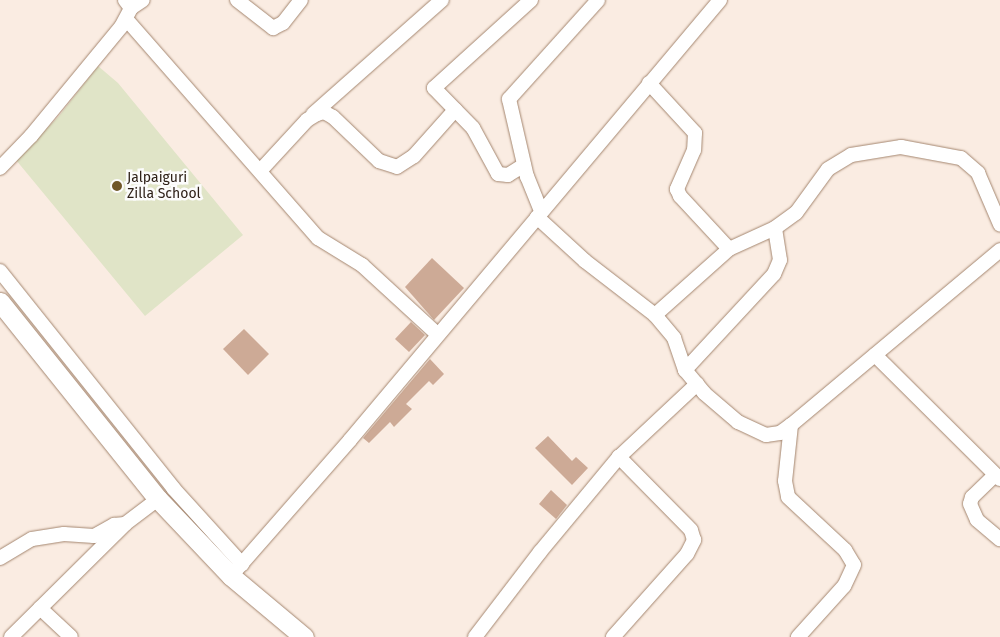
<!DOCTYPE html>
<style>
body{margin:0}
#map{position:relative;width:1000px;height:637px;overflow:hidden;background:#faece2;font-family:"Fira Sans",sans-serif}
div>[style]{position:absolute}
.green>*{inset:0;background:#e0e4c7}
.building>*{inset:0;background:#cdaa96}
.roads{filter:drop-shadow(0 0 1px #a4866f) drop-shadow(0 0 1px #a4866f)}
.street>*{height:14px;margin:-7px;padding:0 7px;transform-origin:7px;border-radius:7px;background:#fff}
.secondary>*{height:19px;margin:-9.5px;padding:0 9.5px;transform-origin:9.5px;border-radius:9.5px;background:#fff}
.dots>*{width:14px;height:14px;translate:-50% -50%;box-sizing:border-box;border:2px solid #fcfcfc;border-radius:50%}
span{translate:-50% -50%;white-space:nowrap;text-align:center;line-height:1.15;-webkit-text-stroke:5px #fcfcfc;paint-order:stroke}
.poi-label{font-size:14px;color:#2e2118}
.left{translate:0 -50%;text-align:left}
</style>
<div id="map">
<div class="green">
<div style="clip-path:polygon(98px 66px,118px 83px,243px 235px,145px 316px,16px 160px,59px 116px)"></div>
</div>
<div class="building">
<div style="clip-path:polygon(432px 258px,464px 288px,434px 320px,405px 287px)"></div>
<div style="clip-path:polygon(411px 322px,425px 335px,409px 352px,395px 339px)"></div>
<div style="clip-path:polygon(244px 329px,269px 354px,248px 375px,223px 349px)"></div>
<div style="clip-path:polygon(430px 359px,444px 374px,433px 385px,429px 381px,406px 404px,412px 409px,394px 427px,390px 422px,369px 443px,363px 438px)"></div>
<div style="clip-path:polygon(548px 436px,572px 461px,576px 457px,588px 468px,572px 485px,535px 448px)"></div>
<div style="clip-path:polygon(551px 490px,567px 505px,556px 519px,539px 504px)"></div>
</div>
<div class="roads">
<div class="street">
<div style="left:237px;top:0;width:46px;rotate:37.9deg"></div>
<div style="left:273px;top:28px;width:11px;rotate:-27deg"></div>
<div style="left:283px;top:23px;width:29px;rotate:-52deg"></div>
<div style="left:131px;top:8px;width:14px;rotate:-34deg"></div>
<div style="left:127px;top:20px;width:290px;rotate:48.8deg"></div>
<div style="left:318px;top:238px;width:52px;rotate:31.5deg"></div>
<div style="left:362px;top:265px;width:103px;rotate:42.6deg"></div>
<div style="left:649px;top:83px;width:68px;rotate:47.4deg"></div>
<div style="left:695px;top:133px;width:17px;rotate:93deg"></div>
<div style="left:694px;top:150px;width:43px;rotate:113.6deg"></div>
<div style="left:677px;top:189px;width:8px;rotate:67deg"></div>
<div style="left:680px;top:196px;width:72px;rotate:47.2deg"></div>
<div style="left:313px;top:114px;width:172px;rotate:-41.5deg"></div>
<div style="left:524px;top:165px;width:19px;rotate:148deg"></div>
<div style="left:508px;top:175px;width:10px;rotate:-174deg"></div>
<div style="left:498px;top:174px;width:52px;rotate:-118.5deg"></div>
<div style="left:473px;top:128px;width:56px;rotate:-134.3deg"></div>
<div style="left:434px;top:88px;width:131px;rotate:-42.2deg"></div>
<div style="left:0;top:168px;width:45px;rotate:-45.9deg"></div>
<div style="left:31px;top:136px;width:141px;rotate:-50.5deg"></div>
<div style="left:121px;top:27px;width:21px;rotate:-62deg"></div>
<div style="left:131px;top:8px;width:10px;rotate:-127deg"></div>
<div style="left:260px;top:171px;width:69px;rotate:-47.3deg"></div>
<div style="left:307px;top:120px;width:12px;rotate:-31deg"></div>
<div style="left:317px;top:114px;width:7px;rotate:-16deg"></div>
<div style="left:324px;top:112px;width:10px;rotate:29deg"></div>
<div style="left:333px;top:117px;width:64px;rotate:43.7deg"></div>
<div style="left:379px;top:161px;width:19px;rotate:18deg"></div>
<div style="left:397px;top:167px;width:20px;rotate:-33deg"></div>
<div style="left:414px;top:156px;width:62px;rotate:-48.3deg"></div>
<div style="left:541px;top:211px;width:37px;rotate:-112deg"></div>
<div style="left:527px;top:177px;width:80px;rotate:-103deg"></div>
<div style="left:509px;top:99px;width:133px;rotate:-48deg"></div>
<div style="left:537px;top:217px;width:65px;rotate:42.5deg"></div>
<div style="left:585px;top:261px;width:88px;rotate:37.6deg"></div>
<div style="left:655px;top:315px;width:30px;rotate:50deg"></div>
<div style="left:674px;top:338px;width:34px;rotate:71deg"></div>
<div style="left:685px;top:370px;width:30px;rotate:50deg"></div>
<div style="left:704px;top:393px;width:45px;rotate:40.5deg"></div>
<div style="left:738px;top:422px;width:31px;rotate:25deg"></div>
<div style="left:766px;top:435px;width:14px;rotate:-8deg"></div>
<div style="left:780px;top:433px;width:14px;rotate:-36deg"></div>
<div style="left:791px;top:425px;width:273px;rotate:-39.9deg"></div>
<div style="left:0;top:271px;width:278px;rotate:51.4deg"></div>
<div style="left:173px;top:488px;width:103px;rotate:47.8deg"></div>
<div style="left:655px;top:315px;width:99px;rotate:-41.7deg"></div>
<div style="left:729px;top:249px;width:51px;rotate:-24.5deg"></div>
<div style="left:775px;top:228px;width:26px;rotate:-36deg"></div>
<div style="left:796px;top:213px;width:54px;rotate:-54deg"></div>
<div style="left:828px;top:169px;width:27px;rotate:-31deg"></div>
<div style="left:851px;top:155px;width:51px;rotate:-9.1deg"></div>
<div style="left:901px;top:147px;width:61px;rotate:10.4deg"></div>
<div style="left:961px;top:158px;width:23px;rotate:41deg"></div>
<div style="left:978px;top:173px;width:56px;rotate:66.7deg"></div>
<div style="left:875px;top:355px;width:176px;rotate:44.8deg"></div>
<div style="left:685px;top:370px;width:131px;rotate:-47.2deg"></div>
<div style="left:774px;top:274px;width:15px;rotate:-67deg"></div>
<div style="left:780px;top:260px;width:32px;rotate:-99deg"></div>
<div style="left:791px;top:425px;width:56px;rotate:96.1deg"></div>
<div style="left:785px;top:481px;width:16px;rotate:79deg"></div>
<div style="left:788px;top:497px;width:78px;rotate:42.9deg"></div>
<div style="left:845px;top:550px;width:17px;rotate:59deg"></div>
<div style="left:854px;top:565px;width:23px;rotate:115deg"></div>
<div style="left:844px;top:586px;width:69px;rotate:132deg"></div>
<div style="left:995px;top:475px;width:32px;rotate:136deg"></div>
<div style="left:972px;top:497px;width:7px;rotate:106deg"></div>
<div style="left:970px;top:504px;width:17px;rotate:66deg"></div>
<div style="left:977px;top:520px;width:30px;rotate:40deg"></div>
<div style="left:0;top:558px;width:37px;rotate:-31deg"></div>
<div style="left:32px;top:539px;width:32px;rotate:-9deg"></div>
<div style="left:64px;top:534px;width:30px;rotate:4deg"></div>
<div style="left:94px;top:536px;width:23px;rotate:-29deg"></div>
<div style="left:114px;top:525px;width:11px;rotate:-5deg"></div>
<div style="left:231px;top:576px;width:181px;rotate:-48.8deg"></div>
<div style="left:350px;top:440px;width:575px;rotate:-49.94deg"></div>
<div style="left:40px;top:608px;width:42px;rotate:43.1deg"></div>
<div style="left:11px;top:637px;width:161px;rotate:-44.7deg"></div>
<div style="left:125px;top:524px;width:41px;rotate:-37.1deg"></div>
<div style="left:475px;top:637px;width:107px;rotate:-52.6deg"></div>
<div style="left:540px;top:552px;width:124px;rotate:-50.3deg"></div>
<div style="left:619px;top:457px;width:107px;rotate:-43.1deg"></div>
<div style="left:613px;top:637px;width:111px;rotate:-48.3deg"></div>
<div style="left:687px;top:554px;width:16px;rotate:-63deg"></div>
<div style="left:694px;top:540px;width:10px;rotate:-107deg"></div>
<div style="left:691px;top:530px;width:103px;rotate:-134.6deg"></div>
</div>
<div class="secondary">
<div style="left:0;top:302px;width:253px;rotate:51.3deg"></div>
<div style="left:158px;top:499px;width:106px;rotate:46.5deg"></div>
<div style="left:231px;top:576px;width:95px;rotate:39.9deg"></div>
</div>
</div>
<div class="dots">
<div style="left:117px;top:186px;background:#705728"></div>
</div>
<div class="poi-label">
<span class="left" style="left:127px;top:186px">Jalpaiguri<br>Zilla School</span>
</div>
</div>
